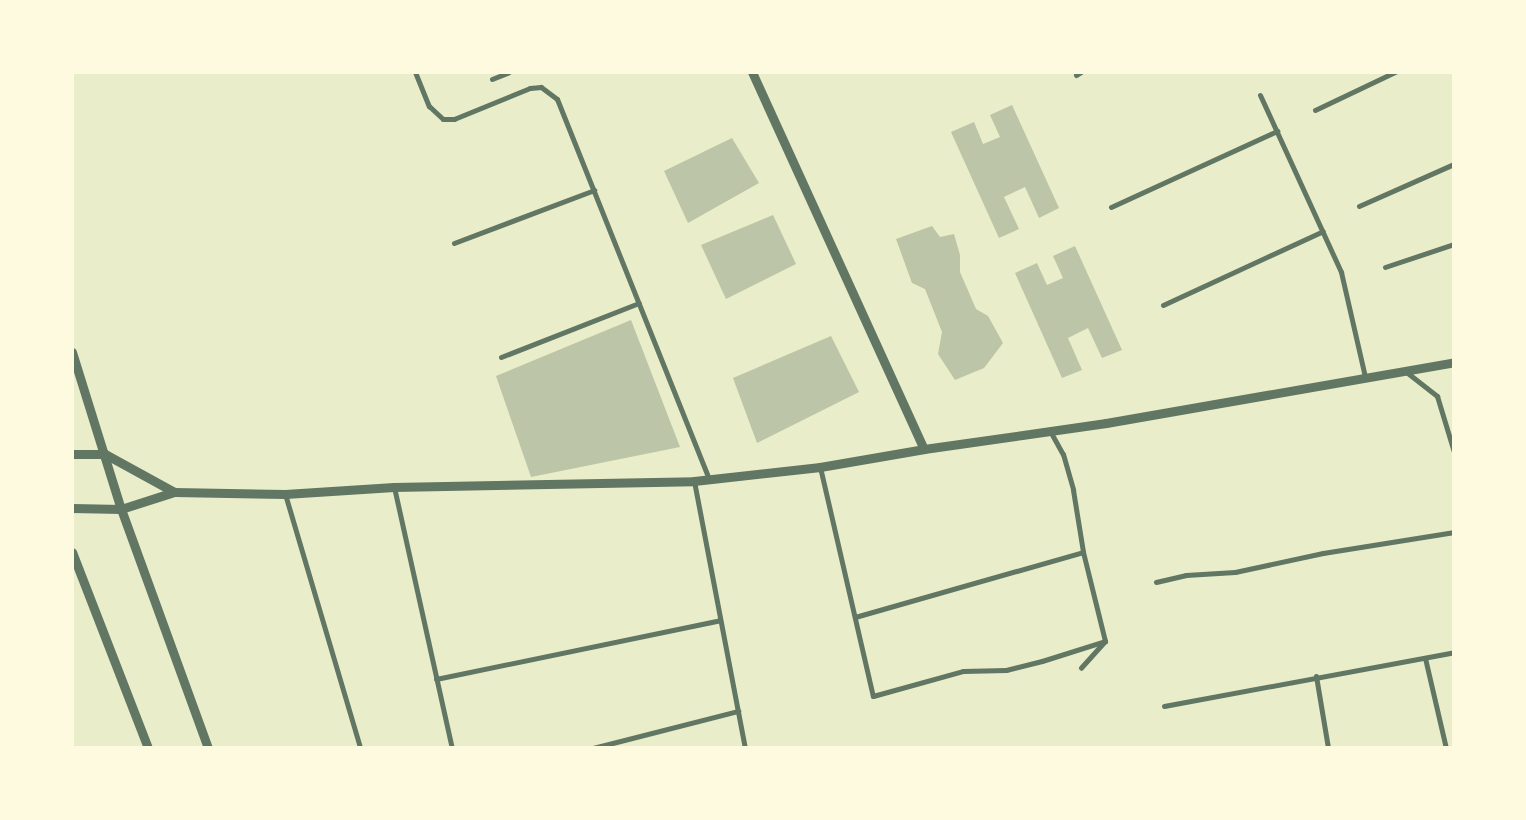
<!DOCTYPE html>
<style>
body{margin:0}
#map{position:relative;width:1526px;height:820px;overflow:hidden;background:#e9edc9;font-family:"Alegreya Sans",sans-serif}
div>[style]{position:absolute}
.building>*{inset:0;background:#bcc5a7}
.minor>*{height:5px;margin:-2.5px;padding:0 2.5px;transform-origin:2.5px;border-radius:2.5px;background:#617663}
.tertiary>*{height:9px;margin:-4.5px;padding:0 4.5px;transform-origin:4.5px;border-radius:4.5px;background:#617663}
span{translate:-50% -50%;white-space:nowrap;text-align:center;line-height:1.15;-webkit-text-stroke:4.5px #fefae0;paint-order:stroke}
.frame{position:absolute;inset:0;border:74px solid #fefae0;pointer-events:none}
</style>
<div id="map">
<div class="building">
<div style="clip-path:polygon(1012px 105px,1059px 208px,1039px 218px,1025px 187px,1004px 197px,1019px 229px,999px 238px,951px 132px,974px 122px,983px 144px,1000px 137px,990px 115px)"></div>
<div style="clip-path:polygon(732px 138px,759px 183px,688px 223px,664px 171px)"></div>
<div style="clip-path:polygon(773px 215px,796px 264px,726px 299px,701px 245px)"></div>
<div style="clip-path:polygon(932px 226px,940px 237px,954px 234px,960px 255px,960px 272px,976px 309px,988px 316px,1003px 343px,984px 368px,955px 380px,938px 354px,942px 332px,925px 289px,912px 283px,896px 239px)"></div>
<div style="clip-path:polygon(1075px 246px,1122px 350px,1102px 358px,1088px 328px,1068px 338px,1082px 370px,1062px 378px,1015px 273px,1037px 263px,1047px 285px,1063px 278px,1053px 256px)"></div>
<div style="clip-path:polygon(631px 320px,680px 447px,531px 477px,496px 376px)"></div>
<div style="clip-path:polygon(831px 336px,859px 392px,757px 443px,733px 378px)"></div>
</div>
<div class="minor">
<div style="left:415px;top:72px;width:37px;rotate:68deg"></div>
<div style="left:429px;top:106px;width:19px;rotate:43deg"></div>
<div style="left:443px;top:119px;width:11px"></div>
<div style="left:454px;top:119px;width:82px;rotate:-22.2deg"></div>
<div style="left:530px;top:88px;width:11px;rotate:-5deg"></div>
<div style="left:541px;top:87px;width:20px;rotate:37deg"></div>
<div style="left:557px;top:99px;width:409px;rotate:68.2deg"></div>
<div style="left:1076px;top:75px;width:6px;rotate:-31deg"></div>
<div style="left:492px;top:79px;width:18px;rotate:-22deg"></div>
<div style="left:1260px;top:95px;width:195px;rotate:65.4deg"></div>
<div style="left:1341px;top:272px;width:108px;rotate:77.1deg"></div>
<div style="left:1315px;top:110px;width:89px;rotate:-25.4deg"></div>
<div style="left:1359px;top:206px;width:104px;rotate:-23.9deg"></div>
<div style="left:1111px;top:207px;width:183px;rotate:-24.6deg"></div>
<div style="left:454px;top:243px;width:150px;rotate:-20.7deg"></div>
<div style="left:1385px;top:267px;width:73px;rotate:-18.4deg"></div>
<div style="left:1163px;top:305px;width:176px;rotate:-24.8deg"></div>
<div style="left:501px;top:357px;width:148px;rotate:-21.4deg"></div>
<div style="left:1405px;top:371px;width:41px;rotate:38deg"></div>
<div style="left:1437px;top:396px;width:59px;rotate:73.1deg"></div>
<div style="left:1050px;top:431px;width:26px;rotate:61deg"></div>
<div style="left:1063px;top:454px;width:37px;rotate:74deg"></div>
<div style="left:1073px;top:490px;width:63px;rotate:80.8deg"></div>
<div style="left:1083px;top:552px;width:92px;rotate:76.1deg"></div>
<div style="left:1105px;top:641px;width:36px;rotate:132deg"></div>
<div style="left:820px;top:467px;width:235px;rotate:77deg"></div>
<div style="left:873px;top:696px;width:93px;rotate:-15.5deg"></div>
<div style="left:963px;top:671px;width:43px;rotate:-1.3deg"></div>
<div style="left:1006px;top:670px;width:37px;rotate:-14deg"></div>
<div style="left:1042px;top:661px;width:66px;rotate:-17.6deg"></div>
<div style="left:694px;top:481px;width:272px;rotate:79.2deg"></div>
<div style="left:394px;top:487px;width:267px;rotate:77.5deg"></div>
<div style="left:285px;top:494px;width:265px;rotate:73.5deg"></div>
<div style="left:1156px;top:582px;width:31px;rotate:-13deg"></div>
<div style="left:1186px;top:575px;width:49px;rotate:-3.5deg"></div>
<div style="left:1235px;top:572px;width:90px;rotate:-12.2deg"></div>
<div style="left:1323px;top:553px;width:133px;rotate:-9.1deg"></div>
<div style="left:855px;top:617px;width:237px;rotate:-15.9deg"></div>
<div style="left:1425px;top:658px;width:92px;rotate:76.9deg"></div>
<div style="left:1316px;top:676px;width:73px;rotate:80.5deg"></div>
<div style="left:436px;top:679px;width:290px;rotate:-11.7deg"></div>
<div style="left:1164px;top:706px;width:295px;rotate:-10.5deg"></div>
<div style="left:593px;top:748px;width:150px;rotate:-14.3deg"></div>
<div style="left:1132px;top:748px;width:8px"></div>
</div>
<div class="tertiary">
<div style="left:752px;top:72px;width:414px;rotate:65.5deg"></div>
<div style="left:72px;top:352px;width:164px;rotate:72.7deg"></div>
<div style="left:121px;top:509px;width:254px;rotate:70deg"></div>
<div style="left:72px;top:454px;width:33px"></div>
<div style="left:105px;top:454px;width:79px;rotate:28.8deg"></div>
<div style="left:72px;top:508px;width:49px;rotate:1.2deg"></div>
<div style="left:121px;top:509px;width:56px;rotate:-17.8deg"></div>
<div style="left:174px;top:492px;width:111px;rotate:1deg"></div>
<div style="left:285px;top:494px;width:109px;rotate:-3.7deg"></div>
<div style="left:394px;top:487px;width:300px;rotate:-1.1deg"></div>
<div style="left:694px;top:481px;width:127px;rotate:-6.3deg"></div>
<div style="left:820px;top:467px;width:106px;rotate:-9.8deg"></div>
<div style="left:924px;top:449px;width:184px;rotate:-8.1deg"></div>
<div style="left:1106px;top:423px;width:353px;rotate:-9.9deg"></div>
<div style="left:72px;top:552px;width:210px;rotate:68.8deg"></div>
</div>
<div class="frame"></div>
</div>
